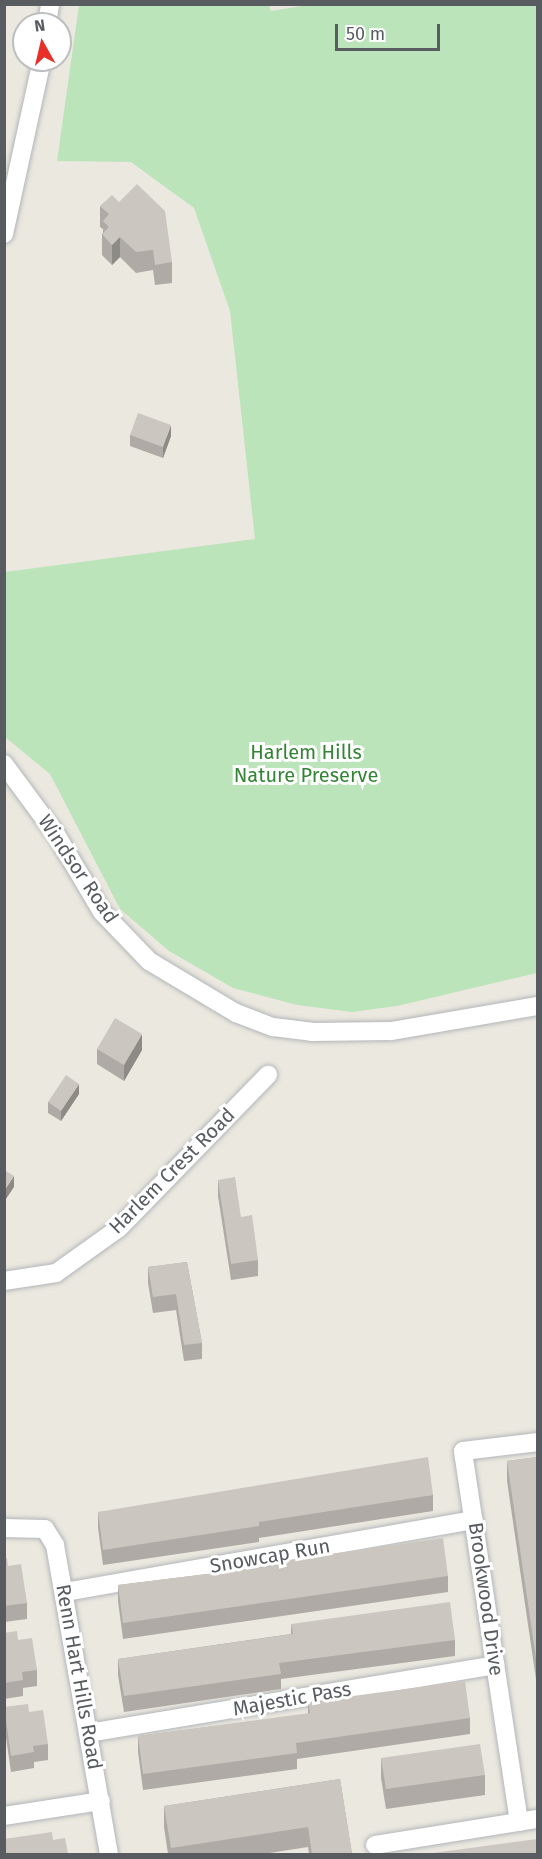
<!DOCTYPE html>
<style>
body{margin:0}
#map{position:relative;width:542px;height:1859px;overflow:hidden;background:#ebe8df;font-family:"Fira Sans",sans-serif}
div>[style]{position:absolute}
.green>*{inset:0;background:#bce4ba}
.roads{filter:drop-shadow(0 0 2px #b2b6ba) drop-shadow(0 0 2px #b2b6ba)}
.minor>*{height:18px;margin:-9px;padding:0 9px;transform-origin:9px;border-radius:9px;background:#fff}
.wall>*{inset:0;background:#afaaa5}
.shaded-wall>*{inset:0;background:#8e8b86}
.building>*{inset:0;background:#cbc6c0}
span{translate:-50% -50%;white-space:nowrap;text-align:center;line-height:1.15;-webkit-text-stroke:6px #fff;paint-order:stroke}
.park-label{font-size:20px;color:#338434}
.street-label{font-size:20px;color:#585c60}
.frame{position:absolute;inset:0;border:6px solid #585c60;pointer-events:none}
.north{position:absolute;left:12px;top:12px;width:60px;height:60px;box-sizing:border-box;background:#fff;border:2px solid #bcbebf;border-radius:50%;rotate:352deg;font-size:16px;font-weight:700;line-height:24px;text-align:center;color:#585c60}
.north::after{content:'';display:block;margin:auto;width:21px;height:27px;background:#e92e27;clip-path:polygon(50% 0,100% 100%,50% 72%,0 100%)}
.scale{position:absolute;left:335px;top:24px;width:105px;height:27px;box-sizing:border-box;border:3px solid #585c60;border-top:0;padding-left:8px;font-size:18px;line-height:21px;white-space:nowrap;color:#585c60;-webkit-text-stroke:4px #fff;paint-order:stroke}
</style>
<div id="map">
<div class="green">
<div style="clip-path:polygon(269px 4px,271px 11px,314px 4px,537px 5px,537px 973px,397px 1006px,352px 1012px,297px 1005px,233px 988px,169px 951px,120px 909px,50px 774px,5px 737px,5px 572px,255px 539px,230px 311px,194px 208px,131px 162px,57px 161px,79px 5px)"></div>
</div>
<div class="roads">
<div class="minor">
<div style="left:47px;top:24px;width:20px;rotate:-81deg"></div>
<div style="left:4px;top:234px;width:178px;rotate:-77.7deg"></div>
<div style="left:4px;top:764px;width:89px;rotate:53.6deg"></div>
<div style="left:57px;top:836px;width:88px;rotate:59.4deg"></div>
<div style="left:102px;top:912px;width:68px;rotate:46.2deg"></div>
<div style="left:149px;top:961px;width:101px;rotate:30.9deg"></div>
<div style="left:236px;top:1013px;width:40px;rotate:21deg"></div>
<div style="left:273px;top:1027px;width:39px;rotate:7deg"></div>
<div style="left:312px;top:1032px;width:79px;rotate:-0.7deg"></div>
<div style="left:391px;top:1031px;width:149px;rotate:-9.7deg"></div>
<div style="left:4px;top:1281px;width:53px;rotate:-8.7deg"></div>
<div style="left:56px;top:1273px;width:77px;rotate:-35.5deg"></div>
<div style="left:119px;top:1228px;width:214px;rotate:-45.8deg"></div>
<div style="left:4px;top:1528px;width:41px;rotate:1.4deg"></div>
<div style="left:45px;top:1529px;width:19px;rotate:58deg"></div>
<div style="left:55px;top:1545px;width:314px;rotate:80.1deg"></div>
<div style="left:65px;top:1592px;width:415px;rotate:-10deg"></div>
<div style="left:89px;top:1733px;width:412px;rotate:-9.5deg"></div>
<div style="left:4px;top:1816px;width:98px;rotate:-8.8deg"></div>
<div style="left:519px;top:1822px;width:375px;rotate:-98.6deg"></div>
<div style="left:463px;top:1451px;width:76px;rotate:-6.8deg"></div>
<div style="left:375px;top:1845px;width:165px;rotate:-9.1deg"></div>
</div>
</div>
<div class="wall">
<div style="clip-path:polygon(100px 206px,172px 262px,172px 283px,155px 285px,153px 270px,136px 273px,120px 257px,112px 265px,102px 255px,102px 234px,103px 233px,103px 229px,100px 227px)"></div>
<div style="clip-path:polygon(130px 435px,171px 436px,163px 458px,130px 446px)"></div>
<div style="clip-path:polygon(97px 1049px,142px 1050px,124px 1081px,97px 1064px)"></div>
<div style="clip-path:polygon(79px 1094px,61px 1121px,48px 1113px,48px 1102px)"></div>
<div style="clip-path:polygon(218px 1180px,258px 1260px,258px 1276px,231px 1280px,218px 1196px)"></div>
<div style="clip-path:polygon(187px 1262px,202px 1343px,202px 1359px,184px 1361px,176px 1310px,153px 1313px,148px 1283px,148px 1267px)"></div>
<div style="clip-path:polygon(537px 1457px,537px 1686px,507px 1481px,507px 1461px)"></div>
<div style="clip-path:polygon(433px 1495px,433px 1511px,259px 1538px,259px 1542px,103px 1565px,98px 1528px,98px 1512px)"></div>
<div style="clip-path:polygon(4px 1558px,27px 1603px,27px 1619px,4px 1622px)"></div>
<div style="clip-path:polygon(288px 1560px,448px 1576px,448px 1592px,123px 1639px,118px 1601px,118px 1585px,288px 1564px)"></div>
<div style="clip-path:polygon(291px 1624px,455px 1640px,455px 1656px,281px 1679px,281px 1689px,124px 1712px,118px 1675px,118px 1659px,291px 1634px)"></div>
<div style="clip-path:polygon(4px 1633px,18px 1640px,37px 1670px,37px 1686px,23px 1688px,23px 1696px,4px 1699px)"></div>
<div style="clip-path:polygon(308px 1702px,470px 1718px,470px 1734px,297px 1759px,297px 1769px,143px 1790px,138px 1752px,138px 1736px,308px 1714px)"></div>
<div style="clip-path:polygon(4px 1707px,29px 1712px,48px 1744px,48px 1760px,34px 1762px,34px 1768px,11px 1772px,4px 1724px)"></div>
<div style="clip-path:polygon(381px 1758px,485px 1775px,485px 1795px,386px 1809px,381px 1778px)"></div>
<div style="clip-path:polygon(340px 1779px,352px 1854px,309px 1854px,308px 1847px,263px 1854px,168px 1854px,164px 1827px,164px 1806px)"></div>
</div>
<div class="shaded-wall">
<div style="clip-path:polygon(120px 237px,120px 257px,112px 265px,112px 245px)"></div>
<div style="clip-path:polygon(171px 425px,171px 436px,163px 458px,163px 447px)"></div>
<div style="clip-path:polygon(142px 1034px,142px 1050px,124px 1081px,124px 1065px)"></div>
<div style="clip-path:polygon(79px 1084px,79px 1094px,61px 1121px,61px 1111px)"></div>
<div style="clip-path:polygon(14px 1176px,14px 1187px,4px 1202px,4px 1191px)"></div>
</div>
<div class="building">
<div style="clip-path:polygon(137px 184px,165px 211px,172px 262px,155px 265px,153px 250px,136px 252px,120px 237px,112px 245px,102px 234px,109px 227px,103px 221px,109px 214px,100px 206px,112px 195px,119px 202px)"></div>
<div style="clip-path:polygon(138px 413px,171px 425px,163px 447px,130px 435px)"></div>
<div style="clip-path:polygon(115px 1018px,142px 1034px,124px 1065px,97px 1049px)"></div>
<div style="clip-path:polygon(66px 1075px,79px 1084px,61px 1111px,48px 1102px)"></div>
<div style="clip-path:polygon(4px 1170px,14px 1176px,4px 1191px)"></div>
<div style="clip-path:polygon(235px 1177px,241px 1217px,252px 1215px,258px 1260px,231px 1264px,218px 1180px)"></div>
<div style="clip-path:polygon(187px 1262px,202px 1343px,184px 1345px,176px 1294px,153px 1297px,148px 1267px)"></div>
<div style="clip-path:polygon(428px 1457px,433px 1495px,259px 1522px,259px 1526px,103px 1550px,98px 1512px)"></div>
<div style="clip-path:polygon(537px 1457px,537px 1665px,507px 1461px)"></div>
<div style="clip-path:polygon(443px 1538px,448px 1576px,123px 1623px,118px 1585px,288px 1564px,288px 1560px)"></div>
<div style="clip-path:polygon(4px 1558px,7px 1558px,8px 1566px,21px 1564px,27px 1603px,4px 1606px)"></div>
<div style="clip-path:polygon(450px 1602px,455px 1640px,279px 1663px,281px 1674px,124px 1696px,118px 1659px,293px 1634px,291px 1624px)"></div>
<div style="clip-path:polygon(17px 1631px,18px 1640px,32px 1638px,37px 1670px,22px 1672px,23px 1680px,4px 1683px,4px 1633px)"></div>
<div style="clip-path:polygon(465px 1681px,470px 1718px,296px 1743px,297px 1753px,143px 1774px,138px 1736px,310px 1713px,308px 1702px)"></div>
<div style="clip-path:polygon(28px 1704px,29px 1712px,43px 1710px,48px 1744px,33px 1746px,34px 1752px,11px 1756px,4px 1707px)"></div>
<div style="clip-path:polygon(480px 1744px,485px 1775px,386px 1789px,381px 1758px)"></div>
<div style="clip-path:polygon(340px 1779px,352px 1854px,312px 1854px,308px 1827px,171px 1848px,164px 1806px)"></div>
<div style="clip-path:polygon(52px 1832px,53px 1840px,65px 1838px,68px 1854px,4px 1854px,4px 1839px)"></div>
<div style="clip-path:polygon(537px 1839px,537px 1854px,426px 1854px)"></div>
</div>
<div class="park-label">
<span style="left:306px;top:764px">Harlem Hills<br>Nature Preserve</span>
</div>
<div class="street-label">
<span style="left:78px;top:869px;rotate:56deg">Windsor Road</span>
<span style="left:172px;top:1171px;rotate:-45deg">Harlem Crest Road</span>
<span style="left:270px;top:1556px;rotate:-10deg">Snowcap Run</span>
<span style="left:486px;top:1599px;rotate:82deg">Brookwood Drive</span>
<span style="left:79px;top:1677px;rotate:80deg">Renn Hart Hills Road</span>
<span style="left:292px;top:1699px;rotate:-10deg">Majestic Pass</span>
</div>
<div class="frame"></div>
<div class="north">N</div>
<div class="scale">50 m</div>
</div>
